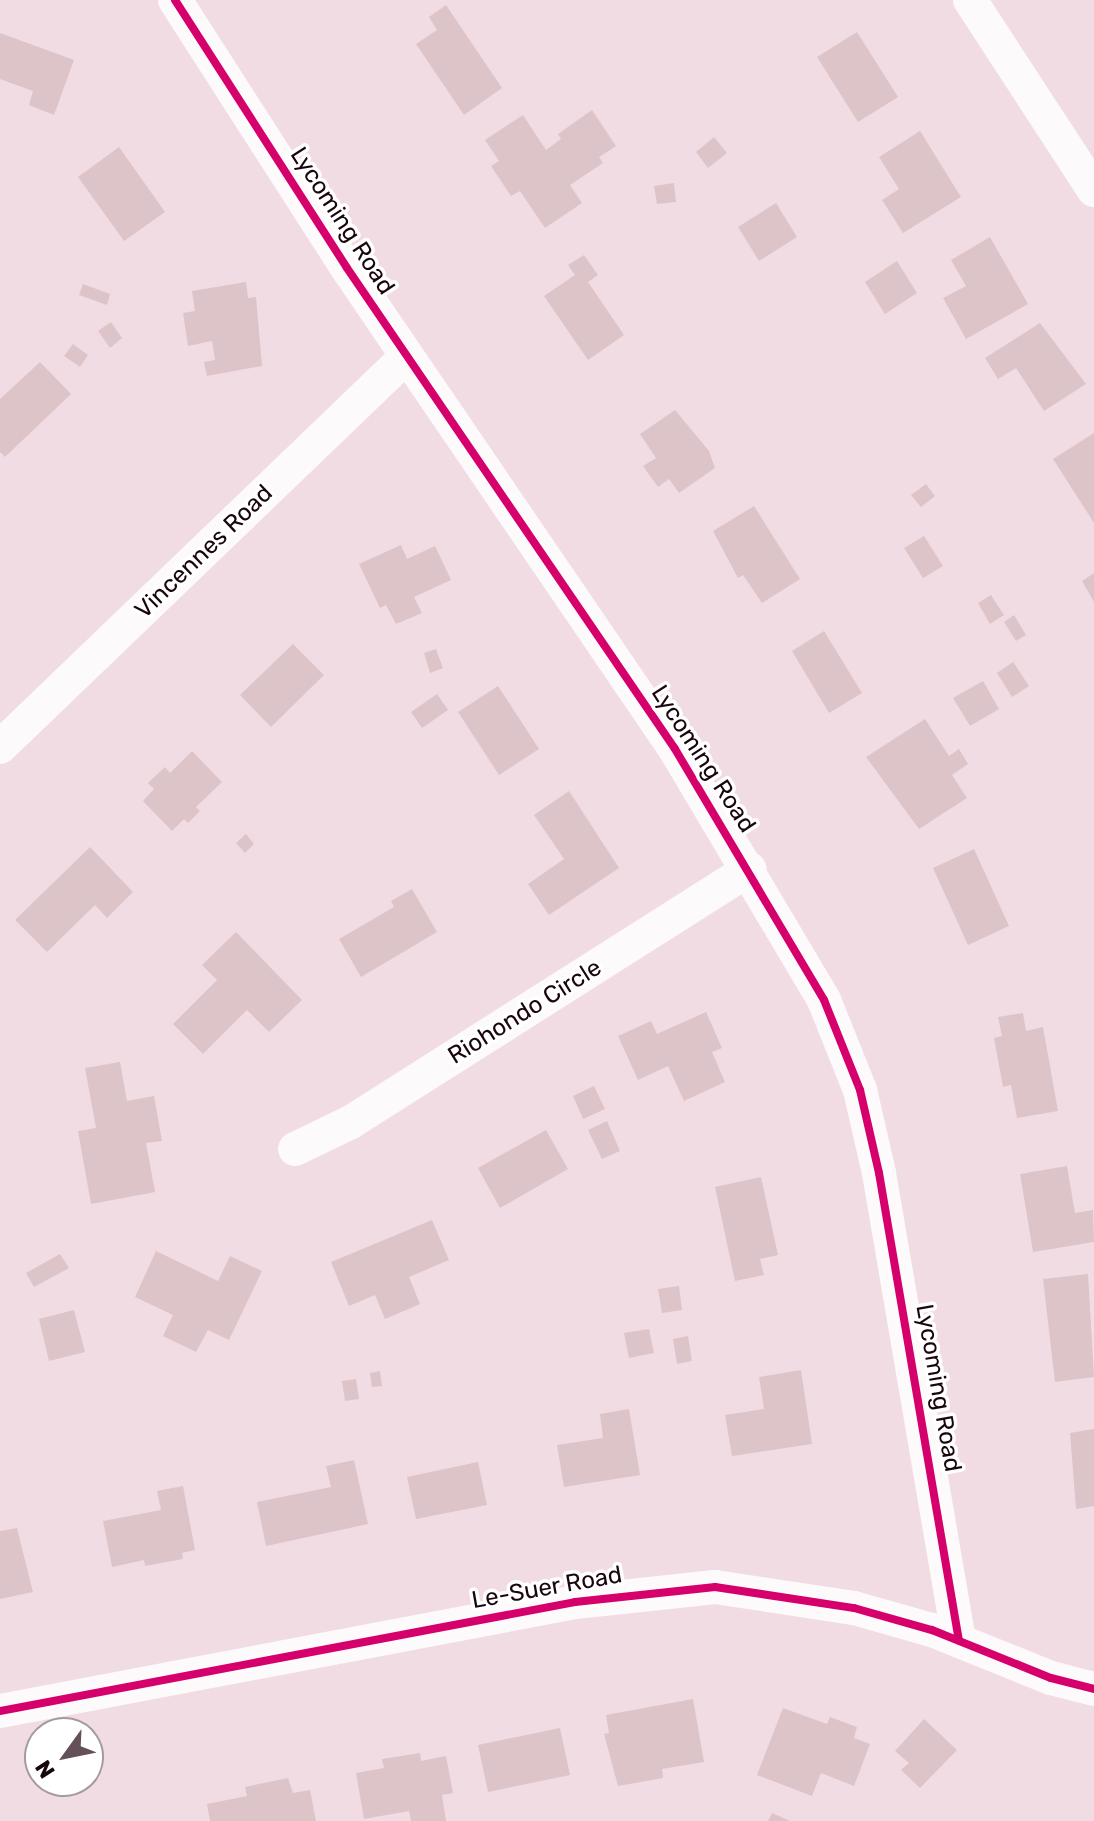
<!DOCTYPE html>
<style>
body{margin:0}
#map{position:relative;width:1094px;height:1821px;overflow:hidden;background:#f2dce4;font-family:Rubik,sans-serif}
div>[style]{position:absolute}
.building>*{inset:0;background:#dcc4c9}
.street>*{height:34px;margin:-17px;padding:0 17px;transform-origin:17px;border-radius:17px;background:#fdfafb}
.cycleway>*{height:8px;margin:-4px;padding:0 4px;transform-origin:4px;border-radius:4px;background:#d6006c}
span{translate:-50% -50%;white-space:nowrap;text-align:center;line-height:1.15;-webkit-text-stroke:7px #fff;paint-order:stroke}
.street-label{font-size:24px;color:#18050d}
.north{position:absolute;left:24px;top:1717px;width:80px;height:80px;box-sizing:border-box;background:#fff;border:2px solid #a39b9e;border-radius:50%;rotate:237deg;font-size:22px;font-weight:700;line-height:32px;text-align:center;color:#18050d}
.north::after{content:'';display:block;margin:auto;width:28px;height:36px;background:#645058;clip-path:polygon(50% 0,100% 100%,50% 72%,0 100%)}
</style>
<div id="map">
<div class="building">
<div style="clip-path:polygon(446px 5px,502px 88px,464px 115px,416px 44px,437px 30px,429px 17px)"></div>
<div style="clip-path:polygon(857px 32px,898px 97px,858px 122px,817px 57px)"></div>
<div style="clip-path:polygon(0 33px,74px 60px,54px 115px,29px 105px,33px 91px,0 79px)"></div>
<div style="clip-path:polygon(592px 110px,616px 146px,599px 157px,603px 163px,570px 185px,582px 203px,545px 228px,520px 191px,511px 196px,491px 166px,499px 161px,485px 140px,523px 115px,546px 150px,561px 139px,558px 134px)"></div>
<div style="clip-path:polygon(920px 131px,961px 197px,903px 233px,882px 200px,899px 189px,879px 157px)"></div>
<div style="clip-path:polygon(714px 137px,727px 153px,708px 168px,696px 152px)"></div>
<div style="clip-path:polygon(119px 147px,165px 212px,124px 241px,78px 177px)"></div>
<div style="clip-path:polygon(674px 183px,676px 202px,657px 204px,654px 186px)"></div>
<div style="clip-path:polygon(776px 203px,797px 237px,759px 261px,738px 227px)"></div>
<div style="clip-path:polygon(990px 237px,1028px 304px,966px 339px,943px 298px,966px 286px,951px 260px)"></div>
<div style="clip-path:polygon(584px 255px,598px 275px,588px 282px,624px 335px,588px 360px,544px 296px,575px 275px,568px 265px)"></div>
<div style="clip-path:polygon(897px 261px,917px 293px,885px 314px,865px 282px)"></div>
<div style="clip-path:polygon(246px 282px,248px 298px,256px 297px,262px 366px,207px 376px,204px 362px,215px 360px,212px 341px,188px 346px,183px 313px,195px 311px,192px 291px)"></div>
<div style="clip-path:polygon(83px 284px,110px 294px,107px 305px,79px 295px)"></div>
<div style="clip-path:polygon(111px 322px,122px 338px,110px 348px,98px 331px)"></div>
<div style="clip-path:polygon(1040px 323px,1086px 384px,1044px 411px,1016px 368px,998px 379px,985px 358px)"></div>
<div style="clip-path:polygon(73px 344px,88px 355px,80px 367px,64px 356px)"></div>
<div style="clip-path:polygon(40px 362px,71px 394px,5px 457px,0 452px,0 399px)"></div>
<div style="clip-path:polygon(675px 410px,709px 451px,715px 468px,679px 493px,669px 479px,658px 487px,643px 466px,656px 458px,640px 434px)"></div>
<div style="clip-path:polygon(1094px 433px,1094px 523px,1053px 459px)"></div>
<div style="clip-path:polygon(926px 484px,935px 496px,921px 507px,911px 495px)"></div>
<div style="clip-path:polygon(754px 506px,800px 579px,762px 603px,743px 575px,738px 578px,713px 531px)"></div>
<div style="clip-path:polygon(924px 536px,943px 566px,923px 578px,904px 548px)"></div>
<div style="clip-path:polygon(401px 545px,407px 559px,435px 546px,451px 580px,414px 597px,422px 613px,396px 624px,386px 605px,380px 608px,359px 564px)"></div>
<div style="clip-path:polygon(1094px 573px,1094px 602px,1082px 581px)"></div>
<div style="clip-path:polygon(991px 595px,1004px 615px,990px 624px,978px 603px)"></div>
<div style="clip-path:polygon(1014px 615px,1026px 635px,1016px 641px,1004px 622px)"></div>
<div style="clip-path:polygon(824px 631px,862px 693px,829px 713px,792px 651px)"></div>
<div style="clip-path:polygon(293px 644px,324px 675px,271px 727px,240px 695px)"></div>
<div style="clip-path:polygon(436px 649px,443px 668px,430px 673px,424px 653px)"></div>
<div style="clip-path:polygon(1013px 662px,1029px 686px,1012px 697px,997px 673px)"></div>
<div style="clip-path:polygon(983px 681px,999px 709px,970px 726px,953px 698px)"></div>
<div style="clip-path:polygon(498px 686px,539px 749px,499px 775px,458px 712px)"></div>
<div style="clip-path:polygon(437px 694px,448px 710px,422px 728px,411px 712px)"></div>
<div style="clip-path:polygon(925px 719px,949px 756px,959px 749px,968px 764px,952px 775px,967px 798px,919px 829px,866px 757px)"></div>
<div style="clip-path:polygon(192px 751px,222px 782px,196px 807px,200px 811px,188px 823px,184px 819px,172px 831px,143px 801px,154px 789px,148px 783px,165px 767px,170px 773px)"></div>
<div style="clip-path:polygon(569px 791px,619px 868px,549px 915px,528px 884px,564px 859px,534px 815px)"></div>
<div style="clip-path:polygon(246px 834px,254px 844px,245px 853px,236px 843px)"></div>
<div style="clip-path:polygon(90px 847px,133px 892px,107px 918px,95px 905px,47px 952px,15px 920px)"></div>
<div style="clip-path:polygon(974px 849px,1009px 926px,968px 945px,933px 868px)"></div>
<div style="clip-path:polygon(412px 889px,437px 932px,361px 977px,339px 939px,394px 907px,391px 901px)"></div>
<div style="clip-path:polygon(236px 932px,302px 1000px,269px 1032px,247px 1010px,203px 1054px,173px 1024px,217px 980px,202px 965px)"></div>
<div style="clip-path:polygon(706px 1012px,722px 1048px,712px 1052px,725px 1082px,684px 1101px,668px 1066px,638px 1080px,618px 1036px,651px 1021px,657px 1034px)"></div>
<div style="clip-path:polygon(1023px 1013px,1026px 1031px,1043px 1027px,1058px 1111px,1017px 1118px,1011px 1085px,1003px 1087px,994px 1038px,1002px 1036px,998px 1017px)"></div>
<div style="clip-path:polygon(120px 1062px,127px 1101px,154px 1096px,162px 1141px,146px 1143px,155px 1192px,91px 1204px,78px 1131px,96px 1128px,85px 1068px)"></div>
<div style="clip-path:polygon(594px 1086px,605px 1109px,583px 1119px,573px 1096px)"></div>
<div style="clip-path:polygon(607px 1121px,620px 1151px,602px 1159px,588px 1130px)"></div>
<div style="clip-path:polygon(546px 1130px,568px 1169px,500px 1208px,478px 1168px)"></div>
<div style="clip-path:polygon(1067px 1166px,1075px 1213px,1093px 1210px,1094px 1242px,1033px 1252px,1020px 1174px)"></div>
<div style="clip-path:polygon(761px 1177px,778px 1255px,760px 1259px,764px 1275px,735px 1281px,715px 1187px)"></div>
<div style="clip-path:polygon(432px 1220px,449px 1260px,409px 1277px,420px 1304px,385px 1319px,375px 1295px,349px 1306px,331px 1262px)"></div>
<div style="clip-path:polygon(156px 1251px,218px 1281px,230px 1256px,262px 1271px,229px 1340px,208px 1330px,196px 1352px,163px 1336px,173px 1315px,135px 1297px)"></div>
<div style="clip-path:polygon(60px 1254px,69px 1268px,34px 1287px,26px 1273px)"></div>
<div style="clip-path:polygon(1088px 1274px,1094px 1377px,1055px 1382px,1043px 1279px)"></div>
<div style="clip-path:polygon(679px 1286px,682px 1310px,662px 1313px,658px 1289px)"></div>
<div style="clip-path:polygon(74px 1310px,85px 1352px,49px 1361px,39px 1319px)"></div>
<div style="clip-path:polygon(649px 1329px,654px 1353px,629px 1358px,624px 1333px)"></div>
<div style="clip-path:polygon(688px 1336px,692px 1361px,677px 1364px,673px 1339px)"></div>
<div style="clip-path:polygon(801px 1370px,812px 1444px,732px 1456px,725px 1415px,764px 1409px,759px 1377px)"></div>
<div style="clip-path:polygon(380px 1371px,382px 1386px,372px 1387px,370px 1373px)"></div>
<div style="clip-path:polygon(356px 1379px,359px 1399px,345px 1401px,342px 1381px)"></div>
<div style="clip-path:polygon(629px 1409px,640px 1475px,564px 1487px,557px 1445px,603px 1438px,600px 1414px)"></div>
<div style="clip-path:polygon(1094px 1429px,1094px 1506px,1076px 1509px,1070px 1433px)"></div>
<div style="clip-path:polygon(354px 1460px,368px 1524px,266px 1546px,257px 1502px,331px 1487px,326px 1466px)"></div>
<div style="clip-path:polygon(478px 1462px,487px 1505px,416px 1519px,407px 1477px)"></div>
<div style="clip-path:polygon(183px 1486px,195px 1550px,182px 1553px,183px 1559px,145px 1566px,144px 1560px,112px 1567px,103px 1521px,161px 1510px,157px 1491px)"></div>
<div style="clip-path:polygon(17px 1528px,33px 1592px,0 1599px,0 1531px)"></div>
<div style="clip-path:polygon(693px 1699px,704px 1762px,662px 1769px,663px 1778px,618px 1786px,604px 1734px,609px 1733px,606px 1715px)"></div>
<div style="clip-path:polygon(783px 1708px,827px 1724px,830px 1717px,857px 1727px,854px 1738px,870px 1744px,854px 1786px,821px 1773px,812px 1796px,757px 1775px)"></div>
<div style="clip-path:polygon(924px 1719px,957px 1750px,920px 1788px,901px 1770px,909px 1763px,895px 1751px)"></div>
<div style="clip-path:polygon(560px 1728px,570px 1775px,488px 1792px,478px 1745px)"></div>
<div style="clip-path:polygon(420px 1753px,421px 1761px,446px 1756px,453px 1793px,442px 1795px,446px 1821px,411px 1821px,409px 1811px,364px 1819px,356px 1773px,384px 1768px,382px 1759px)"></div>
<div style="clip-path:polygon(288px 1778px,293px 1793px,310px 1790px,316px 1821px,210px 1821px,207px 1804px,247px 1796px,245px 1787px)"></div>
<div style="clip-path:polygon(772px 1813px,790px 1821px,768px 1821px)"></div>
</div>
<div class="street">
<div style="left:175px;top:0;width:318px;rotate:57.3deg"></div>
<div style="left:347px;top:268px;width:582px;rotate:55.71deg"></div>
<div style="left:675px;top:749px;width:292px;rotate:59.3deg"></div>
<div style="left:824px;top:1000px;width:97px;rotate:68.2deg"></div>
<div style="left:860px;top:1090px;width:85px;rotate:77.1deg"></div>
<div style="left:879px;top:1173px;width:474px;rotate:80.3deg"></div>
<div style="left:970px;top:0;width:227px;rotate:56.9deg"></div>
<div style="left:0;top:747px;width:564px;rotate:-43.85deg"></div>
<div style="left:295px;top:1149px;width:62px;rotate:-25.7deg"></div>
<div style="left:351px;top:1122px;width:472px;rotate:-32.4deg"></div>
<div style="left:0;top:1711px;width:585px;rotate:-10.73deg"></div>
<div style="left:575px;top:1602px;width:141px;rotate:-6.1deg"></div>
<div style="left:715px;top:1587px;width:141px;rotate:8.6deg"></div>
<div style="left:854px;top:1608px;width:81px;rotate:15.8deg"></div>
<div style="left:932px;top:1630px;width:128px;rotate:22deg"></div>
<div style="left:1051px;top:1678px;width:44px;rotate:14.3deg"></div>
</div>
<div class="cycleway">
<div style="left:175px;top:0;width:318px;rotate:57.3deg"></div>
<div style="left:347px;top:268px;width:582px;rotate:55.71deg"></div>
<div style="left:675px;top:749px;width:292px;rotate:59.3deg"></div>
<div style="left:824px;top:1000px;width:97px;rotate:68.2deg"></div>
<div style="left:860px;top:1090px;width:85px;rotate:77.1deg"></div>
<div style="left:879px;top:1173px;width:474px;rotate:80.3deg"></div>
<div style="left:0;top:1711px;width:585px;rotate:-10.73deg"></div>
<div style="left:575px;top:1602px;width:141px;rotate:-6.1deg"></div>
<div style="left:715px;top:1587px;width:141px;rotate:8.6deg"></div>
<div style="left:854px;top:1608px;width:81px;rotate:15.8deg"></div>
<div style="left:932px;top:1630px;width:128px;rotate:22deg"></div>
<div style="left:1051px;top:1678px;width:44px;rotate:14.3deg"></div>
</div>
<div class="street-label">
<span style="left:342px;top:221px;rotate:57deg">Lycoming Road</span>
<span style="left:204px;top:552px;rotate:-44deg">Vincennes Road</span>
<span style="left:703px;top:759px;rotate:57deg">Lycoming Road</span>
<span style="left:525px;top:1012px;rotate:-32deg">Riohondo Circle</span>
<span style="left:938px;top:1388px;rotate:80deg">Lycoming Road</span>
<span style="left:547px;top:1588px;rotate:-10deg">Le-Suer Road</span>
</div>
<div class="north">N</div>
</div>
